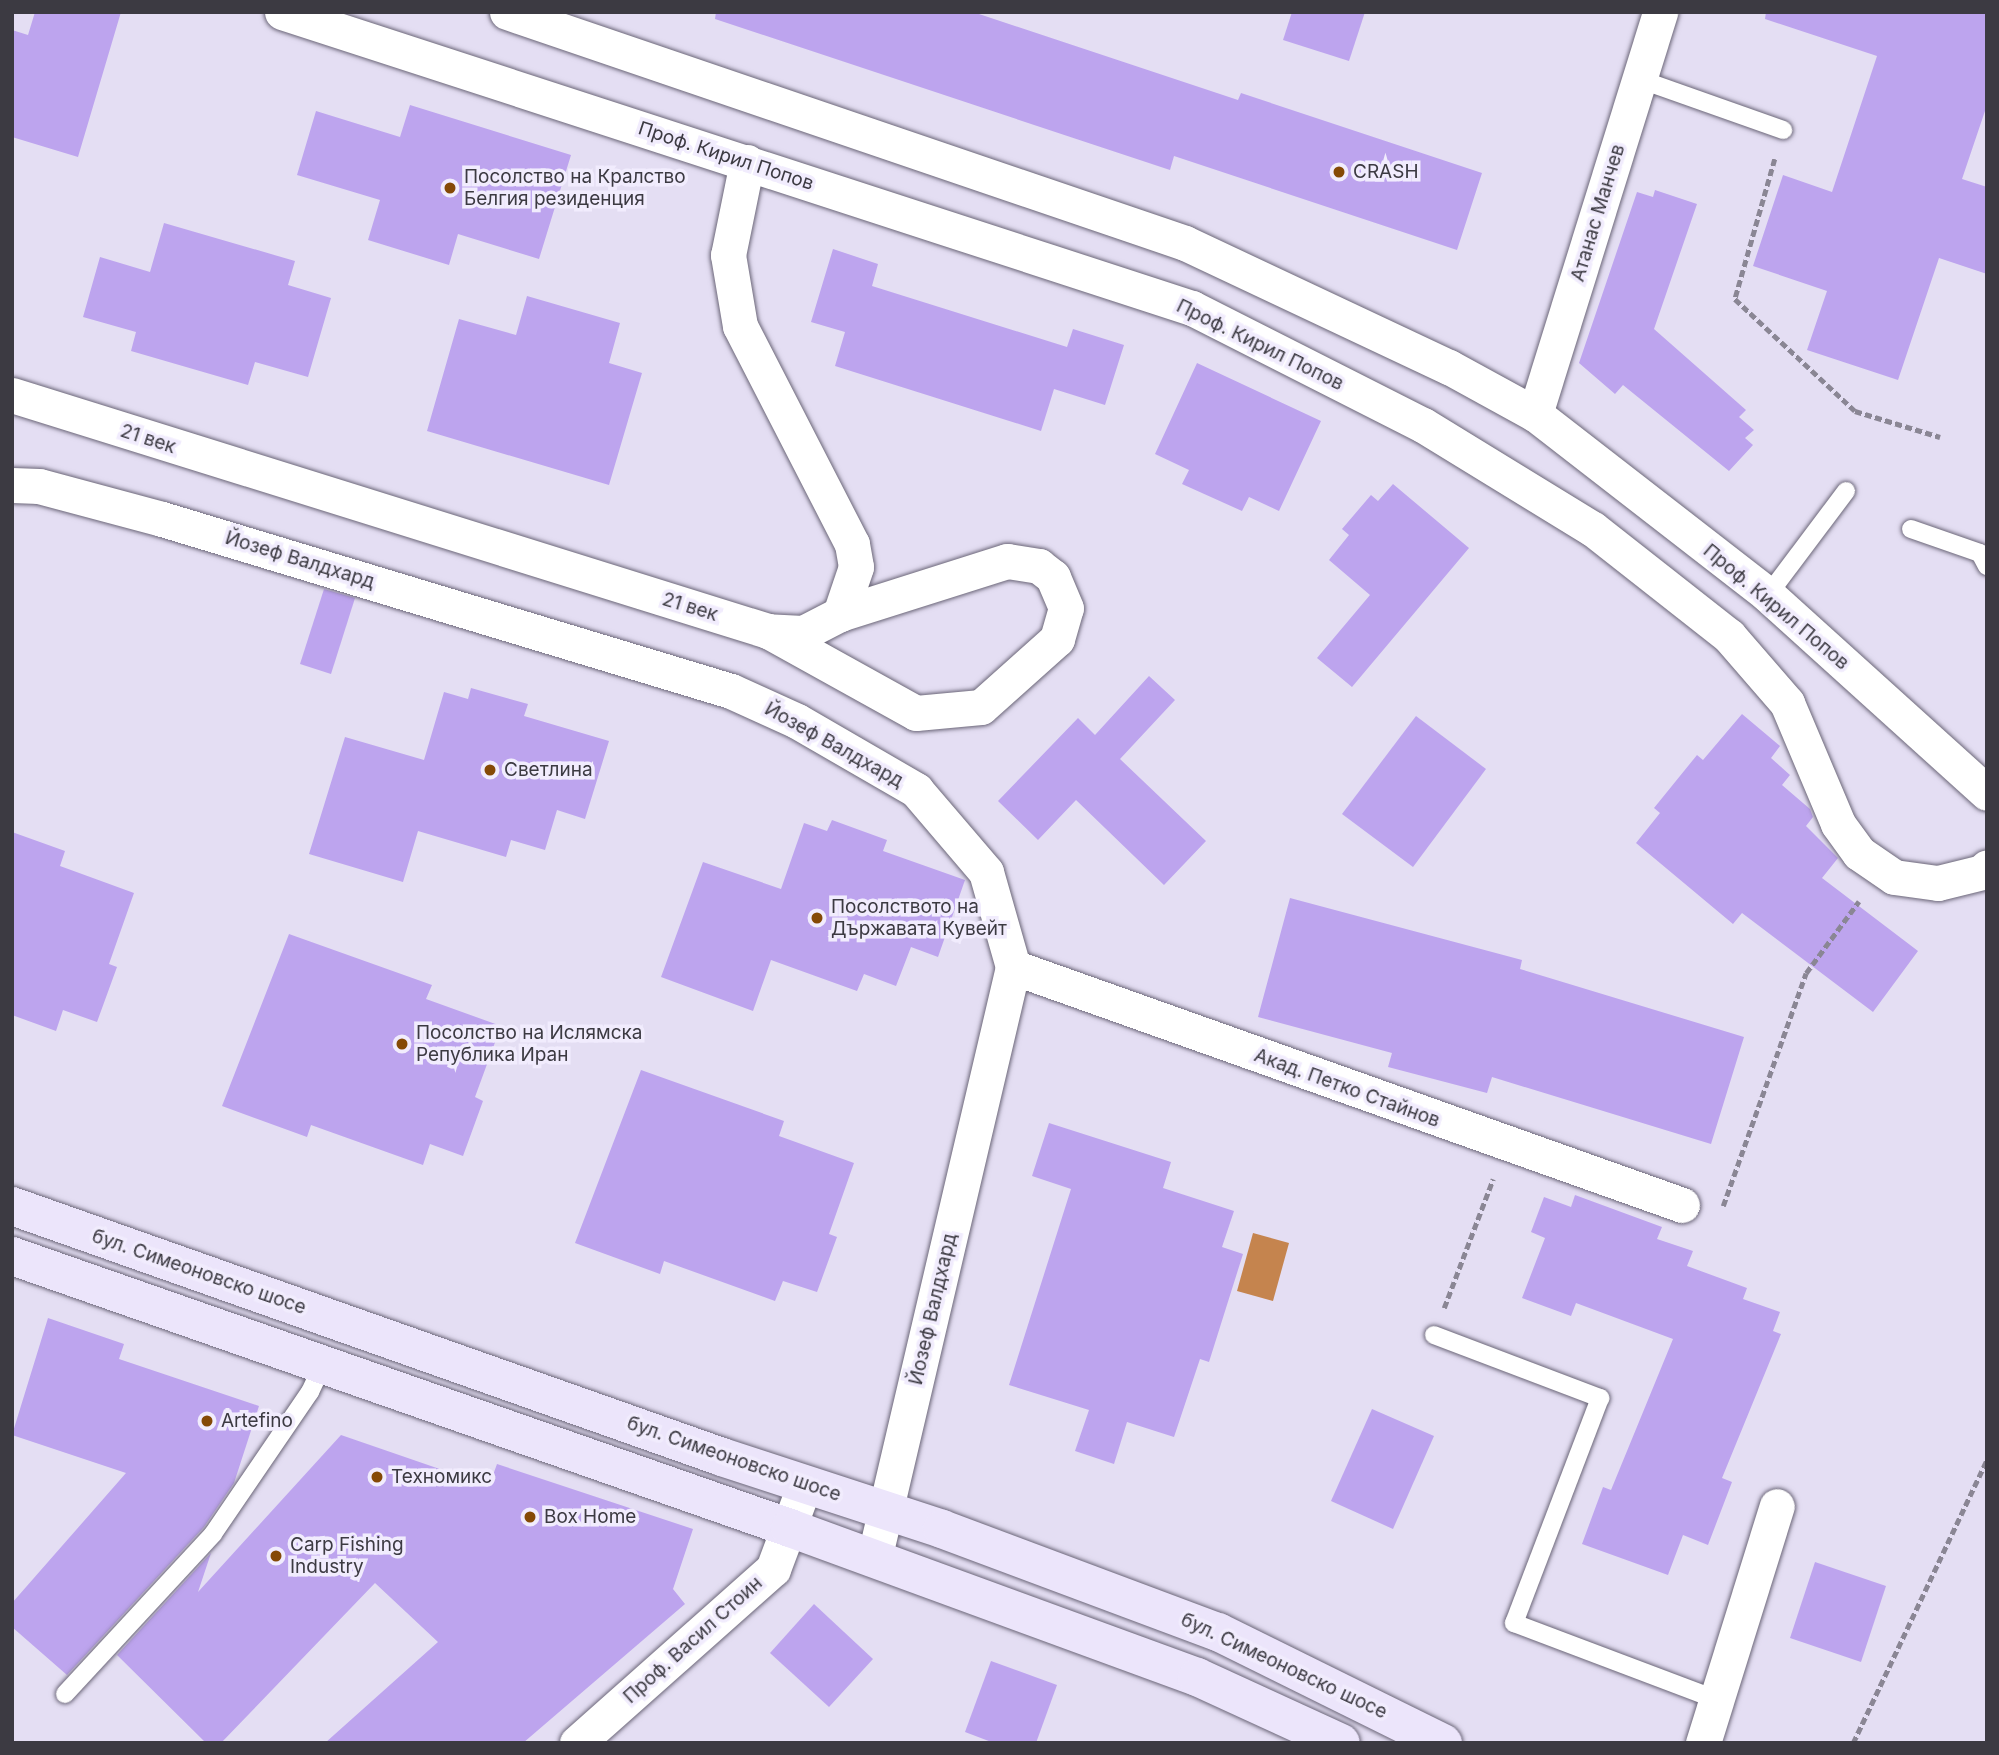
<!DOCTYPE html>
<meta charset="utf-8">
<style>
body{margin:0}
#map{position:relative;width:1999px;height:1755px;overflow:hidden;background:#e4def3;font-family:Inter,sans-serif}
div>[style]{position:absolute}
.water>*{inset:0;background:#c5844e}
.building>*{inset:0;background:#bda4ee}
.path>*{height:4.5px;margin-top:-2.25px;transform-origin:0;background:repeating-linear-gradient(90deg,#8a8694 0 7px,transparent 0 10.5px)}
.roads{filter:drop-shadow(0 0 2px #6b6678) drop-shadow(0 0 2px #6b6678)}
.lane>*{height:18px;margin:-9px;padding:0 9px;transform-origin:9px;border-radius:9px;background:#fff}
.street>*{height:35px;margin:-17.5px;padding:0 17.5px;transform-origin:17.5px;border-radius:17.5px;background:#fff}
.secondary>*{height:38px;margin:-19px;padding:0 19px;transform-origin:19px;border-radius:19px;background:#ece5fb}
.dots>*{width:19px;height:19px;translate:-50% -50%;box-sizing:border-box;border:4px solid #f1ecfd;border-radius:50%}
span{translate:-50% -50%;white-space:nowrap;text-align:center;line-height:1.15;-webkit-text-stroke:7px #f1ecfd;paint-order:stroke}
.street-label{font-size:19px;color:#3c3a42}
.poi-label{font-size:19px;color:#3c3a42}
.left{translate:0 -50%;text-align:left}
.frame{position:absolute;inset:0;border:14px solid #3c3a42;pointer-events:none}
</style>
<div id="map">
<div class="water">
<div style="clip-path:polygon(1253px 1233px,1289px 1243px,1273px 1301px,1237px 1291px)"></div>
</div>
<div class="building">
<div style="clip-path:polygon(35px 12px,121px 12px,78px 157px,12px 137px,12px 30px,28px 35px)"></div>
<div style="clip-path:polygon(716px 12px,973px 12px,1238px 100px,1241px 93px,1482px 173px,1457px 250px,1174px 156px,1170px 170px,715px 19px)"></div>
<div style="clip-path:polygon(1292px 12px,1365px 12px,1349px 61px,1283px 40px)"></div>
<div style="clip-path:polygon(1766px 12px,1987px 12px,1987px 105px,1962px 179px,1987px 187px,1987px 274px,1939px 258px,1898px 380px,1807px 350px,1827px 291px,1753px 266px,1783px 175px,1832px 192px,1877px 56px,1765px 19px)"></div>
<div style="clip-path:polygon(410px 105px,571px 155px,539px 259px,458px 234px,449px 265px,368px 240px,380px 200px,297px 175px,316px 111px,400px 137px)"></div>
<div style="clip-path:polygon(1655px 190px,1697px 204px,1654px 329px,1746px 410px,1739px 417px,1754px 430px,1745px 438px,1753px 445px,1729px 471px,1623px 385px,1615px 394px,1579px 363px,1637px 192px,1653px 197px)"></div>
<div style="clip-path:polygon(164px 223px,295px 261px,288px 285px,331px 298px,308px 377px,255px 362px,248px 385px,131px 351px,136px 332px,83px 317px,100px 257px,150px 272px)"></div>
<div style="clip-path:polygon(833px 249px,878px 264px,872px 286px,1067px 347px,1073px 329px,1124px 345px,1105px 405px,1054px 389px,1041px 431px,835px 366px,845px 332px,811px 322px)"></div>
<div style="clip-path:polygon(527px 296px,620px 323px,609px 363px,642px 373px,609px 485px,427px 431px,459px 319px,516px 335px)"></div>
<div style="clip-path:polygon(1197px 363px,1321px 421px,1279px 511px,1249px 497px,1242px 511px,1182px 484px,1189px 470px,1155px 454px)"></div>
<div style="clip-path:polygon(1393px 484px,1469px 548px,1352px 687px,1317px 658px,1370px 595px,1329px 560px,1349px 535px,1342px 529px,1371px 495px,1378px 501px)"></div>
<div style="clip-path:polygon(324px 589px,355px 598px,331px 674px,300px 664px)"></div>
<div style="clip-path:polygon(1149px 676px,1175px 700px,1120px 759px,1206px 841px,1164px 885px,1076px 800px,1038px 840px,998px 801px,1078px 718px,1095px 735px)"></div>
<div style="clip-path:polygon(471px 688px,528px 704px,524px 716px,609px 741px,585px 819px,557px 810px,545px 850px,511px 840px,506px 857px,418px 831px,403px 882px,309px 854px,345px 737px,424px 760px,444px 692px,468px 699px)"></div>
<div style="clip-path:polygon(1742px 714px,1780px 746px,1771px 758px,1790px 775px,1782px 785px,1810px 809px,1813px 817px,1806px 826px,1838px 858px,1822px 878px,1918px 951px,1873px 1012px,1742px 913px,1733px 924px,1636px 843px,1660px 813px,1654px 808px,1697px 755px,1703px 760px)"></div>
<div style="clip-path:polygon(1416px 716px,1486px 769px,1413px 867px,1342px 814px)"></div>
<div style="clip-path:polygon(832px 820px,887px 840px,883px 851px,965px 880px,938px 957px,911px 947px,896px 986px,864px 974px,857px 991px,771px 960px,753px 1011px,661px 977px,703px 862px,781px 889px,804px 823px,827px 831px)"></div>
<div style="clip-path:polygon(12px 832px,65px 851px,60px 866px,134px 893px,109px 964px,117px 967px,97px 1022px,63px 1010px,56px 1031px,12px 1015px)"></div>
<div style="clip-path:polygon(1290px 898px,1522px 960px,1520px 969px,1744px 1037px,1711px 1144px,1492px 1077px,1487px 1093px,1388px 1067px,1392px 1053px,1258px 1017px)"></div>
<div style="clip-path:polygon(289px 934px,432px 985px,426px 999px,501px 1026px,475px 1097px,483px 1101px,463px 1156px,430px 1144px,423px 1165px,311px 1125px,307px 1137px,222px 1106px)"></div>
<div style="clip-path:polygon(641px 1070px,784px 1121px,779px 1136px,854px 1163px,829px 1234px,837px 1237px,817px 1292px,783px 1281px,775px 1301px,664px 1261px,660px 1274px,575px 1243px)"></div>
<div style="clip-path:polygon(1049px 1123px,1171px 1162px,1163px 1188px,1234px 1211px,1222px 1247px,1243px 1254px,1209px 1362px,1200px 1359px,1174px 1437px,1127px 1422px,1114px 1464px,1075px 1451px,1089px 1410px,1009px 1385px,1071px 1189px,1032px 1176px)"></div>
<div style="clip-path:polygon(1575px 1195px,1662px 1227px,1657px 1239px,1693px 1251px,1687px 1266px,1747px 1288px,1743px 1299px,1780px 1312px,1773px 1331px,1781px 1334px,1722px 1478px,1732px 1482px,1708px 1545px,1683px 1535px,1668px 1575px,1582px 1544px,1603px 1487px,1611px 1490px,1673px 1339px,1576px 1303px,1571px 1316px,1522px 1298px,1545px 1238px,1531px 1232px,1544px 1197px,1571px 1207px)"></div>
<div style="clip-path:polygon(48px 1318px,124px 1344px,119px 1359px,259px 1406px,234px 1483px,204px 1527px,67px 1675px,12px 1627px,12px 1603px,126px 1473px,12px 1435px)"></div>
<div style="clip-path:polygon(1372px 1409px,1434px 1436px,1393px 1529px,1331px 1501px)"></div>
<div style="clip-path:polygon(341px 1435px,489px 1486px,497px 1464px,693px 1529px,673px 1589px,685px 1604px,523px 1743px,325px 1743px,438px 1642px,375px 1583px,221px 1743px,206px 1743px,117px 1655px,211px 1553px,198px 1592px)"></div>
<div style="clip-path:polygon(1815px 1562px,1886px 1586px,1861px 1662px,1790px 1638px)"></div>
<div style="clip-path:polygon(814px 1604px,873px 1659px,829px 1707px,770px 1653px)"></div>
<div style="clip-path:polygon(991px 1661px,1057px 1685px,1036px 1743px,994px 1743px,965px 1732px)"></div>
</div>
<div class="path">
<div style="left:1775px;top:159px;width:146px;rotate:105.9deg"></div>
<div style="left:1735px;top:299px;width:164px;rotate:43deg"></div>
<div style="left:1855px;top:411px;width:89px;rotate:17deg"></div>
<div style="left:1723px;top:1206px;width:247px;rotate:-70.4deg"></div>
<div style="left:1806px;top:973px;width:89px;rotate:-53.6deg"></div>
<div style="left:1444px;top:1308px;width:138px;rotate:-69.2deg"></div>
<div style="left:1853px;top:1743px;width:313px;rotate:-64.7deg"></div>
</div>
<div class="roads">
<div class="lane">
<div style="left:1639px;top:79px;width:153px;rotate:19.5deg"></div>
<div style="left:1911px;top:529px;width:73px;rotate:19.2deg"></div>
<div style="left:1980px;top:553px;width:15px;rotate:62deg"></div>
<div style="left:1768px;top:595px;width:130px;rotate:-53.1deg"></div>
<div style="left:1434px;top:1335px;width:178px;rotate:20.8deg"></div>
<div style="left:1600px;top:1398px;width:241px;rotate:110.9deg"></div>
<div style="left:1514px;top:1623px;width:218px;rotate:20.7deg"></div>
<div style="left:65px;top:1694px;width:218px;rotate:-47.2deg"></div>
<div style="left:213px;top:1534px;width:172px;rotate:-55.7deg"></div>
<div style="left:310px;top:1392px;width:31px;rotate:-65deg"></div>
</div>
<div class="street">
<div style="left:282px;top:12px;width:957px;rotate:18.02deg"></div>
<div style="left:1192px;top:308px;width:259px;rotate:26.9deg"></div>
<div style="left:1423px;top:425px;width:199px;rotate:31.5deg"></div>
<div style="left:1593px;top:529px;width:173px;rotate:38.2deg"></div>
<div style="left:1729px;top:636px;width:89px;rotate:49.1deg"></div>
<div style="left:1787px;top:703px;width:131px;rotate:67.1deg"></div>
<div style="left:1838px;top:824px;width:36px;rotate:54deg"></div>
<div style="left:1859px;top:853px;width:42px;rotate:34.4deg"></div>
<div style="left:1894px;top:877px;width:44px;rotate:7.8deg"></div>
<div style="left:1938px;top:883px;width:46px;rotate:-13.7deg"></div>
<div style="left:1983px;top:872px;width:6px;rotate:-51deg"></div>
<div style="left:507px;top:12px;width:716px;rotate:18.81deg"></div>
<div style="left:1185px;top:243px;width:292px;rotate:25.2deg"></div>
<div style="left:1449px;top:367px;width:98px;rotate:28.7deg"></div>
<div style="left:1535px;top:414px;width:295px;rotate:37.8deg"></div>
<div style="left:1768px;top:595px;width:295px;rotate:42.1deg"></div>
<div style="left:747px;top:162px;width:95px;rotate:101.5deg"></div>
<div style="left:728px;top:255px;width:72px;rotate:80.4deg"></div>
<div style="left:740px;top:326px;width:245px;rotate:62.8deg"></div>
<div style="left:852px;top:544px;width:23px;rotate:80deg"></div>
<div style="left:856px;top:567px;width:50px;rotate:108.8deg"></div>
<div style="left:840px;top:614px;width:42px;rotate:152.8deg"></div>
<div style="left:803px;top:633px;width:35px;rotate:-177deg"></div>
<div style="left:12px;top:395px;width:792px;rotate:17.34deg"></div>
<div style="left:768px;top:631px;width:169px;rotate:29deg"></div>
<div style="left:916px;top:713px;width:65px;rotate:-5.3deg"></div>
<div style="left:981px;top:707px;width:102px;rotate:-41.8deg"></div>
<div style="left:1057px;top:639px;width:32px;rotate:-74deg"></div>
<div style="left:1066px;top:608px;width:34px;rotate:-113deg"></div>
<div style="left:1053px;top:577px;width:18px;rotate:-142deg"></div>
<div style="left:1039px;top:566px;width:32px;rotate:-171deg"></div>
<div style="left:1007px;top:561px;width:175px;rotate:162.4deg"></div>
<div style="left:1535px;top:414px;width:421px;rotate:-72.7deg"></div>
<div style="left:12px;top:485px;width:27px;rotate:2deg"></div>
<div style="left:39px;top:486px;width:127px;rotate:15deg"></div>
<div style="left:162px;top:519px;width:594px;rotate:16.82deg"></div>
<div style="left:731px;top:691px;width:72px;rotate:24.4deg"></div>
<div style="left:797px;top:721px;width:138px;rotate:30.1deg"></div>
<div style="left:916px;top:790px;width:108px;rotate:49.5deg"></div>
<div style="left:986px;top:872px;width:99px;rotate:74.1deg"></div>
<div style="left:1013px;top:967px;width:608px;rotate:103.21deg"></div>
<div style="left:1013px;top:967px;width:710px;rotate:19.58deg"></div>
<div style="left:577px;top:1743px;width:262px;rotate:-41.6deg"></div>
<div style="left:773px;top:1569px;width:91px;rotate:-69.4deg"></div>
<div style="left:1703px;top:1743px;width:248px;rotate:-72.7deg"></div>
</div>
<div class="secondary">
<div style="left:12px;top:1206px;width:753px;rotate:19.47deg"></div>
<div style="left:722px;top:1457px;width:231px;rotate:18.1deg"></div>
<div style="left:942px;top:1529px;width:295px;rotate:20.5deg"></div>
<div style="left:1218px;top:1632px;width:251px;rotate:26.3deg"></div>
<div style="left:12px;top:1256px;width:824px;rotate:19.27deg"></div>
<div style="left:790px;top:1528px;width:433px;rotate:20.1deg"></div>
<div style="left:1197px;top:1677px;width:158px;rotate:24.6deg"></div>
</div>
</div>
<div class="dots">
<div style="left:1339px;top:172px;background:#854906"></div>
<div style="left:450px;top:188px;background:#854906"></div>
<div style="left:490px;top:770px;background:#854906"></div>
<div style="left:817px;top:918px;background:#854906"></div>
<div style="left:402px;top:1044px;background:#854906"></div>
<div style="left:207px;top:1421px;background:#854906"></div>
<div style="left:377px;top:1477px;background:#854906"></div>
<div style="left:530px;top:1517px;background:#854906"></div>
<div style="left:276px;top:1556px;background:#854906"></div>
</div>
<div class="street-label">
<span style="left:726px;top:156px;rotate:18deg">Проф. Кирил Попов</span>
<span style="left:1598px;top:213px;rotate:-73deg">Атанас Манчев</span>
<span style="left:1260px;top:345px;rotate:26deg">Проф. Кирил Попов</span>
<span style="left:148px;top:439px;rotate:18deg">21 век</span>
<span style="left:300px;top:560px;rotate:17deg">Йозеф Валдхард</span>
<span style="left:690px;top:607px;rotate:17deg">21 век</span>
<span style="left:1776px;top:607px;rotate:40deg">Проф. Кирил Попов</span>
<span style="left:834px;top:745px;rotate:29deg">Йозеф Валдхард</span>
<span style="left:1347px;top:1088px;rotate:20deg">Акад. Петко Стайнов</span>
<span style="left:199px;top:1272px;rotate:19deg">бул. Симеоновско шосе</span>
<span style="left:933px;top:1309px;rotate:-77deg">Йозеф Валдхард</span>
<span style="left:734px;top:1459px;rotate:19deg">бул. Симеоновско шосе</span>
<span style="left:693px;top:1640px;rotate:-42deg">Проф. Васил Стоин</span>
<span style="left:1284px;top:1666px;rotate:25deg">бул. Симеоновско шосе</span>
</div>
<div class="poi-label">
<span class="left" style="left:1353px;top:172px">CRASH</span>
<span class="left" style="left:464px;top:188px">Посолство на Кралство<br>Белгия резиденция</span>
<span class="left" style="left:504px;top:770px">Светлина</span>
<span class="left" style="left:831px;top:918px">Посолството на<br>Държавата Кувейт</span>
<span class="left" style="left:416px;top:1044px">Посолство на Ислямска<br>Република Иран</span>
<span class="left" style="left:221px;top:1421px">Artefino</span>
<span class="left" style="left:391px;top:1477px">Техномикс</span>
<span class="left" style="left:544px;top:1517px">Box Home</span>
<span class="left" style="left:290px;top:1556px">Carp Fishing<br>Industry</span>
</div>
<div class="frame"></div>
</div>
